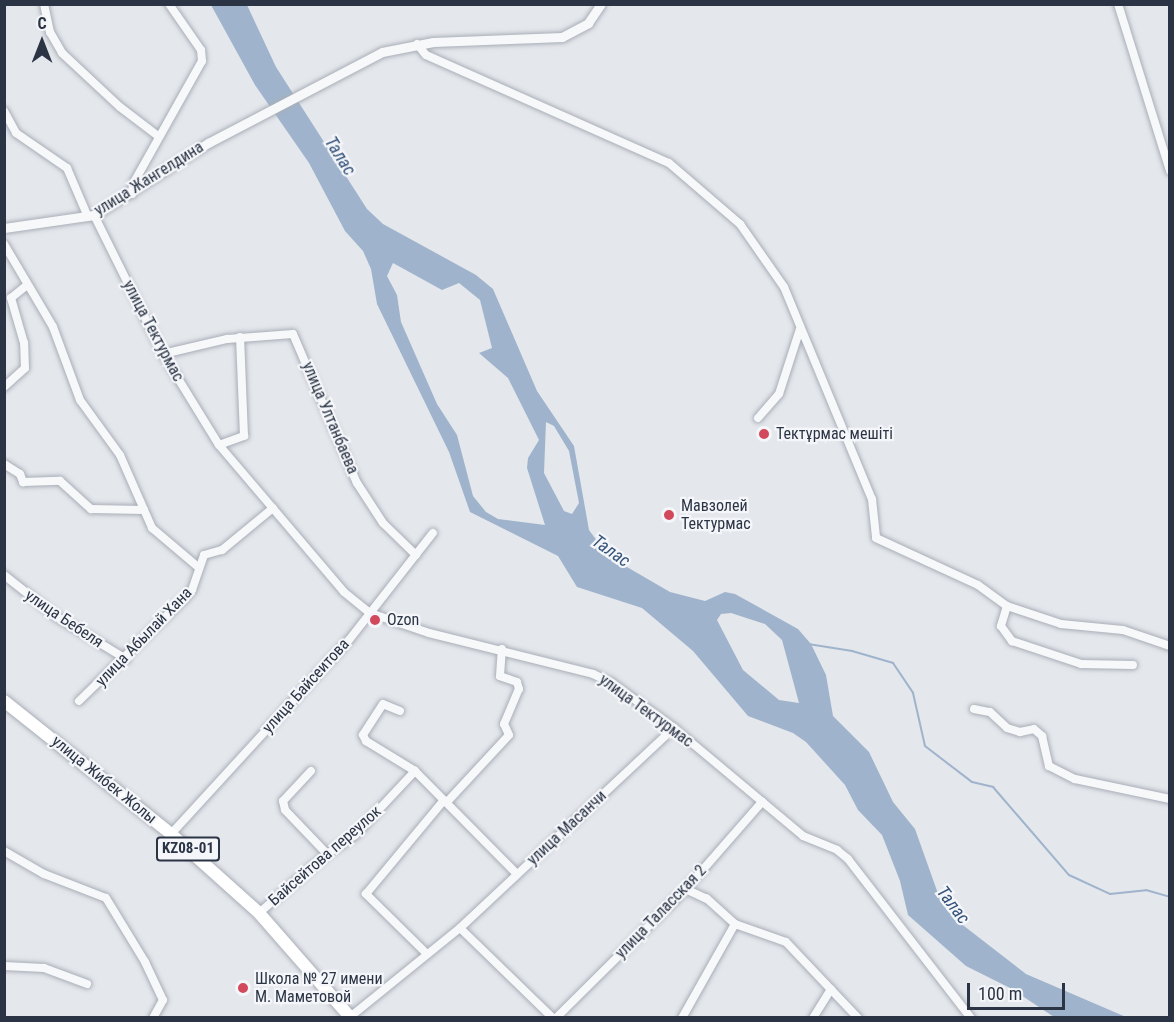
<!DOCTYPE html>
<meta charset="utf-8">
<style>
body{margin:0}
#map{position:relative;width:1174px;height:1022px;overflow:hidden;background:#e4e7ec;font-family:"Roboto Condensed",sans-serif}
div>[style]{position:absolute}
.water>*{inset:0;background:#9fb4cc}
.stream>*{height:2px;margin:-1px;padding:0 1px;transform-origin:1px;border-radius:1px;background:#9fb4cc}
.roads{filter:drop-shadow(0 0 2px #a9aeb7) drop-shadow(0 0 2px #a9aeb7)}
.minor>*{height:8px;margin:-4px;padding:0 4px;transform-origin:4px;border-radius:4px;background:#f7f8fa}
.tertiary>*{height:9px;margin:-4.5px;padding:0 4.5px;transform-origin:4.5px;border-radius:4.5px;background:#f7f8fa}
.primary>*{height:12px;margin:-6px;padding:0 6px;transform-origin:6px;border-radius:6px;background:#fff}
.dots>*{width:16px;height:16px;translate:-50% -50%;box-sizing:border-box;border:3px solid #f4f6f9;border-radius:50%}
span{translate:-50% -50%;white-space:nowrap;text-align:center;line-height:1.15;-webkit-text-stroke:4.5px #f4f6f9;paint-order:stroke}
.shield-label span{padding:2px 4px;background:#f4f6f9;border:2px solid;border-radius:4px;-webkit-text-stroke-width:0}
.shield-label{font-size:15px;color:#2b3445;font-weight:700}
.street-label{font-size:16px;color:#2b3445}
.poi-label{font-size:16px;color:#2b3445}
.left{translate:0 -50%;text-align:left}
.water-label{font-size:18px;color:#34527a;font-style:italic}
.frame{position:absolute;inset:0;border:6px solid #2b3445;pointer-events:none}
.north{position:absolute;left:12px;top:12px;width:60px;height:60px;-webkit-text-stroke:4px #f4f6f9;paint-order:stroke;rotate:0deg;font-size:16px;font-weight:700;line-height:24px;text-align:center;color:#2b3445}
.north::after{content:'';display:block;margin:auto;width:21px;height:27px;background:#2b3445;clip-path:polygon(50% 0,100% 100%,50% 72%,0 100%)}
.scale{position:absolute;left:967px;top:983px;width:98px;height:27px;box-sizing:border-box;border:3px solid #2b3445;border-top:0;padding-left:8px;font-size:18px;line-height:21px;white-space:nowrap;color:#2b3445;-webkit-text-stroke:4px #f4f6f9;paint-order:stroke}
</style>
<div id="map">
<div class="water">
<div style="clip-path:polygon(evenodd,211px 5px,247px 5px,276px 67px,367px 209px,383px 224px,476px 275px,493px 289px,537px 391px,574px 446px,589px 530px,608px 556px,670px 592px,705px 601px,725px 592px,735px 594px,798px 629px,811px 644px,826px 675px,833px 716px,869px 752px,893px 802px,915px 829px,941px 902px,955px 919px,1026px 974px,1126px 1017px,1054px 1017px,1012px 989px,966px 966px,908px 915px,900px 881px,882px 835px,858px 810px,845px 785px,806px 742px,793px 733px,748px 716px,693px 651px,642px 608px,577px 587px,558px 556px,470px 512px,449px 452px,377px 304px,371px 269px,363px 251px,345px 231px,309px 163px,255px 85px,211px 5px,393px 263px,442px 290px,459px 283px,480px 300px,492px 348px,479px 353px,508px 378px,539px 440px,528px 458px,527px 468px,545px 525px,498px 519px,486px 512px,473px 496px,457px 435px,437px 404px,401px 322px,397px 295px,387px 276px,393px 263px,211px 5px,546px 422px,554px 426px,569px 451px,579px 503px,572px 514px,564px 511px,544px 473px,546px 422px,211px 5px,731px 613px,765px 624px,782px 640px,799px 703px,779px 700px,743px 670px,717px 620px,721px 614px,731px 613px)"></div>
</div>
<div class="stream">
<div style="left:808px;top:644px;width:45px;rotate:9deg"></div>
<div style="left:852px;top:651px;width:43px;rotate:16.3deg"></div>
<div style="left:893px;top:663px;width:36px;rotate:56deg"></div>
<div style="left:913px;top:693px;width:54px;rotate:77.2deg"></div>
<div style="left:925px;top:746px;width:59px;rotate:37.5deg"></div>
<div style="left:972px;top:782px;width:22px;rotate:13deg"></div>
<div style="left:993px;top:787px;width:116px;rotate:49.2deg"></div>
<div style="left:1069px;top:875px;width:45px;rotate:24.9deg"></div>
<div style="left:1110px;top:894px;width:36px;rotate:-6deg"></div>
<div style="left:1146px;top:890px;width:25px;rotate:16deg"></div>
</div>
<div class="roads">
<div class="minor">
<div style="left:44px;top:4px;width:29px;rotate:78deg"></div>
<div style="left:50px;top:32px;width:24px;rotate:60deg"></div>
<div style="left:62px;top:53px;width:79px;rotate:43deg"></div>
<div style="left:120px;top:107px;width:48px;rotate:37.3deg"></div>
<div style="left:1118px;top:4px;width:175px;rotate:72.7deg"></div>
<div style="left:417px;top:44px;width:14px;rotate:51deg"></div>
<div style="left:426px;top:55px;width:266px;rotate:24deg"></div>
<div style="left:669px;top:163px;width:94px;rotate:40.7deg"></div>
<div style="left:740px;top:224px;width:77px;rotate:55.1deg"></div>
<div style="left:784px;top:287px;width:230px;rotate:67.5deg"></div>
<div style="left:872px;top:499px;width:39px;rotate:84deg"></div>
<div style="left:876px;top:538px;width:112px;rotate:24.7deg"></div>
<div style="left:978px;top:585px;width:36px;rotate:36deg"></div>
<div style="left:1007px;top:606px;width:57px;rotate:18.4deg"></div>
<div style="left:1061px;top:624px;width:62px;rotate:5.5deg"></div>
<div style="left:1123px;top:630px;width:50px;rotate:18.8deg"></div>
<div style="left:4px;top:111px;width:25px;rotate:61deg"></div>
<div style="left:16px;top:133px;width:62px;rotate:34.5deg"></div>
<div style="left:67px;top:168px;width:53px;rotate:66.8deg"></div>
<div style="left:132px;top:194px;width:10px;rotate:-84deg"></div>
<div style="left:133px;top:184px;width:141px;rotate:-60.7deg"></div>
<div style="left:202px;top:61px;width:11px;rotate:-95deg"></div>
<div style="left:201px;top:50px;width:56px;rotate:-124.8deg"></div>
<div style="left:94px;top:215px;width:155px;rotate:63.6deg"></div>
<div style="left:163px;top:354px;width:107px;rotate:58.4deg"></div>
<div style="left:219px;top:445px;width:193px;rotate:49.6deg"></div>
<div style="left:344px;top:592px;width:33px;rotate:39deg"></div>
<div style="left:370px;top:613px;width:62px;rotate:18.7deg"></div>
<div style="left:429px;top:633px;width:169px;rotate:14deg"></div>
<div style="left:593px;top:674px;width:21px;rotate:25deg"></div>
<div style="left:612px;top:683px;width:77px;rotate:36deg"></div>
<div style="left:674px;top:728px;width:168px;rotate:39.9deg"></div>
<div style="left:803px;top:836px;width:37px;rotate:22deg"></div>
<div style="left:837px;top:850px;width:14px;rotate:39deg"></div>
<div style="left:848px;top:859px;width:201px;rotate:52.3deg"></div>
<div style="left:4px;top:244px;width:96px;rotate:59.4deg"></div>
<div style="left:53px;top:327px;width:78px;rotate:69.7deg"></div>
<div style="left:80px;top:400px;width:68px;rotate:54deg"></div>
<div style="left:120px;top:455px;width:80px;rotate:66.3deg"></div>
<div style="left:152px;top:528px;width:60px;rotate:40.3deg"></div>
<div style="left:163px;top:354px;width:66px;rotate:-13.2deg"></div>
<div style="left:227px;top:339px;width:66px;rotate:-4.3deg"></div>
<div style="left:293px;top:334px;width:162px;rotate:66.8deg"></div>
<div style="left:357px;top:483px;width:48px;rotate:57deg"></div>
<div style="left:383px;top:523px;width:46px;rotate:44.1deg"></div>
<div style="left:4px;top:387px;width:28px;rotate:-42deg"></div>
<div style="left:25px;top:368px;width:25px;rotate:-92deg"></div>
<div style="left:24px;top:343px;width:47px;rotate:-106.1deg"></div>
<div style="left:11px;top:298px;width:21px;rotate:-39deg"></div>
<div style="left:758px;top:418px;width:32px;rotate:-49deg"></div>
<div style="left:779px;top:394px;width:68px;rotate:-72.1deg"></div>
<div style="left:219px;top:445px;width:27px;rotate:-20deg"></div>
<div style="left:244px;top:436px;width:99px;rotate:-92.3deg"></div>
<div style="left:4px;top:464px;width:19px;rotate:32deg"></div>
<div style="left:20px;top:474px;width:9px;rotate:69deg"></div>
<div style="left:23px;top:482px;width:37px;rotate:-2deg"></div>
<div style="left:60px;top:481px;width:42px;rotate:42.1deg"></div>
<div style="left:91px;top:509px;width:53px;rotate:1.1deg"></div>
<div style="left:4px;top:575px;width:68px;rotate:38.4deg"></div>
<div style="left:57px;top:617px;width:81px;rotate:31.3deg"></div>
<div style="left:1007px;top:606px;width:21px;rotate:107deg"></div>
<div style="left:1001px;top:626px;width:19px;rotate:54deg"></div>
<div style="left:1012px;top:641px;width:73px;rotate:18.4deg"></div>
<div style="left:1081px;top:664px;width:52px;rotate:1.1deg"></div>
<div style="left:79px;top:701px;width:146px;rotate:-44.2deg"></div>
<div style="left:184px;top:599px;width:12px;rotate:-48deg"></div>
<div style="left:192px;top:590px;width:37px;rotate:-71deg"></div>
<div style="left:204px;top:555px;width:19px;rotate:-16deg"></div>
<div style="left:222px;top:550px;width:66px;rotate:-39.5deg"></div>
<div style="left:974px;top:709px;width:16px;rotate:11deg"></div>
<div style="left:990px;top:712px;width:23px;rotate:43deg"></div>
<div style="left:1007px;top:728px;width:14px;rotate:17deg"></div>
<div style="left:1020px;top:732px;width:14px;rotate:-12deg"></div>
<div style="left:1034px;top:729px;width:11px;rotate:41deg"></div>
<div style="left:1042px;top:736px;width:31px;rotate:77deg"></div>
<div style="left:1049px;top:766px;width:29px;rotate:27deg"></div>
<div style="left:1075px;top:779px;width:97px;rotate:11.9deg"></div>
<div style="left:400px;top:711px;width:18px;rotate:-158deg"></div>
<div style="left:383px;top:704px;width:37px;rotate:123deg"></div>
<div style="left:363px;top:735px;width:7px;rotate:63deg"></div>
<div style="left:366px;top:741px;width:57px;rotate:31.5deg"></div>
<div style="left:415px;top:771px;width:144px;rotate:45.3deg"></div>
<div style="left:311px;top:771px;width:41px;rotate:133deg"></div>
<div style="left:283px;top:801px;width:9px;rotate:77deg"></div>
<div style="left:285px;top:810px;width:61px;rotate:46.3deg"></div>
<div style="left:447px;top:802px;width:91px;rotate:-47.2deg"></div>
<div style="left:509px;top:735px;width:12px;rotate:-114deg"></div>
<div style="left:504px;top:724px;width:38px;rotate:-67deg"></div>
<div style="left:519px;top:689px;width:7px;rotate:-106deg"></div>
<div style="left:517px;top:682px;width:18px;rotate:-161deg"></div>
<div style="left:500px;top:676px;width:27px;rotate:-86deg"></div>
<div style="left:171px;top:834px;width:263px;rotate:-47.5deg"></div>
<div style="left:349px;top:640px;width:136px;rotate:-51.9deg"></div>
<div style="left:4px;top:851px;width:46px;rotate:29.9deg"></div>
<div style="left:44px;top:874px;width:66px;rotate:21.2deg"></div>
<div style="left:106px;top:898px;width:75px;rotate:58.6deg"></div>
<div style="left:145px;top:962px;width:42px;rotate:64.7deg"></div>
<div style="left:163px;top:1000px;width:21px;rotate:119deg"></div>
<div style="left:259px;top:913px;width:90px;rotate:-40.9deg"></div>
<div style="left:327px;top:854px;width:34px;rotate:-34deg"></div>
<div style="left:355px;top:835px;width:88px;rotate:-46.8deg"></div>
<div style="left:735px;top:924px;width:54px;rotate:19.4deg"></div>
<div style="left:786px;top:942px;width:105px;rotate:46.5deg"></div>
<div style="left:460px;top:928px;width:129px;rotate:44.1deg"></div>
<div style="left:427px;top:954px;width:86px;rotate:-135.5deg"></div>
<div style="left:366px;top:894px;width:122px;rotate:-50.3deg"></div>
<div style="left:4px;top:966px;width:40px;rotate:2.9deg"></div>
<div style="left:44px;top:968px;width:46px;rotate:20.4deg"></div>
<div style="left:350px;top:1017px;width:141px;rotate:-39deg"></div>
<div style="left:460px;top:928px;width:293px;rotate:-43.1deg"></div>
<div style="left:556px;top:1018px;width:183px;rotate:-44.8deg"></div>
<div style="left:686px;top:889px;width:116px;rotate:-48.9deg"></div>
<div style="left:682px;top:1018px;width:108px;rotate:-60.6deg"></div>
<div style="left:735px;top:924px;width:38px;rotate:-138deg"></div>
<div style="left:707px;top:899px;width:23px;rotate:-155deg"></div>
<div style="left:813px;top:1018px;width:34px;rotate:-58deg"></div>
</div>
<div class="tertiary">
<div style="left:4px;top:228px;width:91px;rotate:-8.2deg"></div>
<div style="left:94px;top:215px;width:135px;rotate:-32.3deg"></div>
<div style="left:208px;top:143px;width:196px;rotate:-27.6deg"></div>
<div style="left:382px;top:52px;width:52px;rotate:-11.1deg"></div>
<div style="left:433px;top:42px;width:129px;rotate:-2.2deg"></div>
<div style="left:562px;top:37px;width:30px;rotate:-28deg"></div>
<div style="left:588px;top:23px;width:23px;rotate:-56deg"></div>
</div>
<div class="primary">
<div style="left:4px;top:701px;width:213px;rotate:38.5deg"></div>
<div style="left:171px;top:834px;width:118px;rotate:41.9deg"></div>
<div style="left:259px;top:913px;width:140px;rotate:48.8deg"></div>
</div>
</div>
<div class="dots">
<div style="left:764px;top:434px;background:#d1495b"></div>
<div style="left:669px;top:515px;background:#d1495b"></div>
<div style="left:375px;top:620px;background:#d1495b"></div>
<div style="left:243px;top:988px;background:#d1495b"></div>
</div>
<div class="shield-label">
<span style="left:188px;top:849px">KZ08-01</span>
</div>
<div class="street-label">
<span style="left:149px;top:179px;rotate:-32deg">улица Жангелдина</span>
<span style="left:153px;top:331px;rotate:62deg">улица Тектурмас</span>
<span style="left:330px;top:418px;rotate:67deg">улица Ултанбаева</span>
<span style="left:64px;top:619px;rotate:34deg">улица Бебеля</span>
<span style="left:144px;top:637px;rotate:-46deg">улица Абылай Хана</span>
<span style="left:306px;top:686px;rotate:-48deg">улица Байсеитова</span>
<span style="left:646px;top:711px;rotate:36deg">улица Тектурмас</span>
<span style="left:104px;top:780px;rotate:39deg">улица Жибек Жолы</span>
<span style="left:567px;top:828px;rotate:-43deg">улица Масанчи</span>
<span style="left:325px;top:856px;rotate:-41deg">Байсейтова переулок</span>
<span style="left:661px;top:912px;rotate:-46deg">улица Таласская 2</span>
</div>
<div class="poi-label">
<span class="left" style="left:776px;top:434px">Тектұрмас мешіті</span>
<span class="left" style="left:681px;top:515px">Мавзолей<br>Тектурмас</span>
<span class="left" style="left:387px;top:620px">Ozon</span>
<span class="left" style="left:255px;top:988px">Школа № 27 имени<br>М. Маметовой</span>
</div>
<div class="water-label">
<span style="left:340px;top:156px;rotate:58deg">Талас</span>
<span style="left:611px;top:551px;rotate:35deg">Талас</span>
<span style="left:953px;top:905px;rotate:53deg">Талас</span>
</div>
<div class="frame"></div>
<div class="north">С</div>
<div class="scale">100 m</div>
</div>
